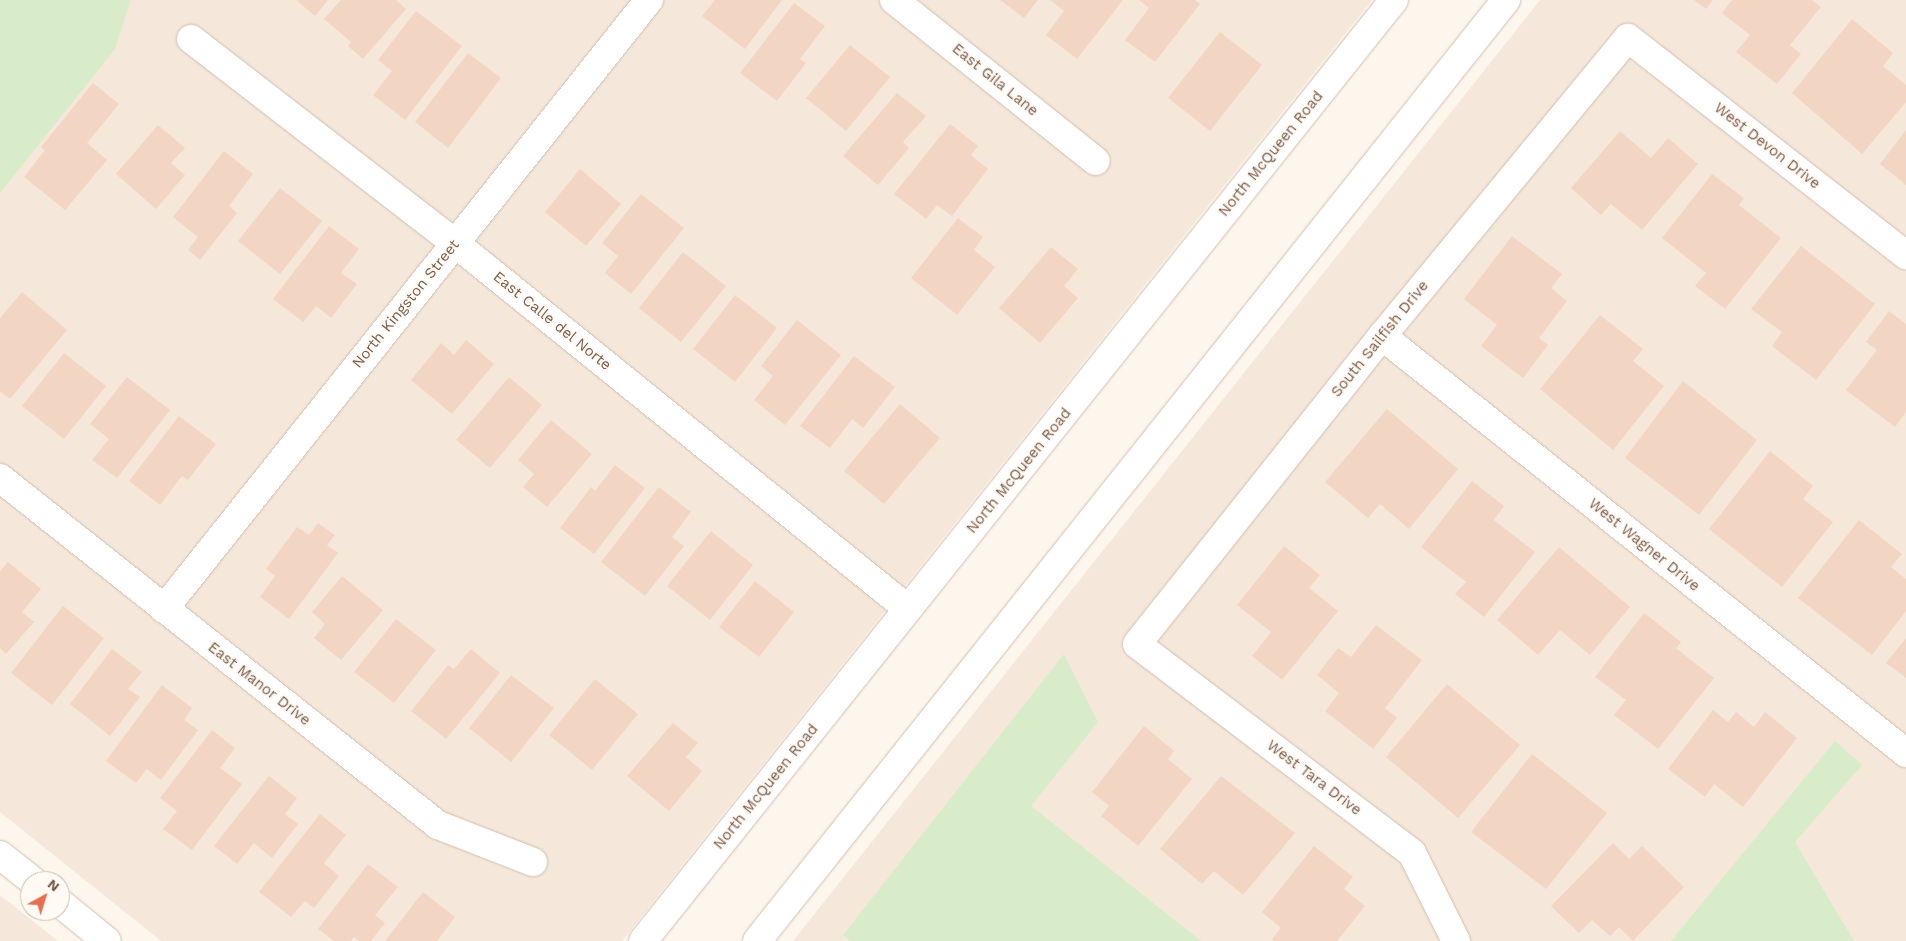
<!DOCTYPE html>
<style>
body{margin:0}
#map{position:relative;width:1906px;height:941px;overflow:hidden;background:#fdf6ec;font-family:"Work Sans",sans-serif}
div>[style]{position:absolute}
.residential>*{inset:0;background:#f5e8da}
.green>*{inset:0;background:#d8ecc9}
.building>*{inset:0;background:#f3d5c3}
.roads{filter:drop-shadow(0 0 1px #d1beb0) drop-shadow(0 0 1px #d1beb0)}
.minor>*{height:28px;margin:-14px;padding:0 14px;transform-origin:14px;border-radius:14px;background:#fff}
.tertiary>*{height:28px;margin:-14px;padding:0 14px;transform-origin:14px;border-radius:14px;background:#fff}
.secondary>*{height:28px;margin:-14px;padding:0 14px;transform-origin:14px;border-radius:14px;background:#fff}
span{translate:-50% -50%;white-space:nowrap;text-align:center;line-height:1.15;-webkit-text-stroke:4px #fffaf3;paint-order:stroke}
.street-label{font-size:15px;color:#7a5c4d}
.north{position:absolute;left:20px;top:871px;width:50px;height:50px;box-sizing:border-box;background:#fffaf3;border:1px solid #cabbb1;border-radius:50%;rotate:39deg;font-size:14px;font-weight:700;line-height:20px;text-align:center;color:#7a5c4d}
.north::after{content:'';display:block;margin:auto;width:18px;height:22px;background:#e76f51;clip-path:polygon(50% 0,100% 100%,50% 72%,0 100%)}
</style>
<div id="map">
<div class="residential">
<div style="clip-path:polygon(0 0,1372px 0,622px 941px,161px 941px,0 812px)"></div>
<div style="clip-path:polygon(1540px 0,1906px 0,1906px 941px,793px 941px)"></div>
<div style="clip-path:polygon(0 895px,58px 941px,0 941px)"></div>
</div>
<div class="green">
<div style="clip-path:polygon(0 0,131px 0,115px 49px,0 193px)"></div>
<div style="clip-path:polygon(1064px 654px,1098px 722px,1031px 806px,1201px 941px,851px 941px,843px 935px)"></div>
<div style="clip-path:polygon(1835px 741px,1862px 765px,1795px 842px,1854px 941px,1671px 941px)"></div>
</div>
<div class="building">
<div style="clip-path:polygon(296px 0,328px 0,315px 16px)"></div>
<div style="clip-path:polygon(341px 0,396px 0,406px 9px,363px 59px,348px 46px,351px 42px,324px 19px)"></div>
<div style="clip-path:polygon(715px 0,782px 0,745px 49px,702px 16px)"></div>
<div style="clip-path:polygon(1000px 0,1038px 0,1024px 18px)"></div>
<div style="clip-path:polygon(1050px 0,1123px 0,1077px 59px,1046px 35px,1064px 11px)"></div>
<div style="clip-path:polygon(1139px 0,1195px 0,1200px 4px,1155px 62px,1125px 40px,1149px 8px)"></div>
<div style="clip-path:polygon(1694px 0,1713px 0,1706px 9px)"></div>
<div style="clip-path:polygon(1732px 0,1812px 0,1821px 7px,1790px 45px,1801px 54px,1777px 84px,1736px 52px,1750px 35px,1722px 13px)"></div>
<div style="clip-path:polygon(794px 3px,825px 26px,800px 59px,806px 63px,777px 101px,740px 73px)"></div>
<div style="clip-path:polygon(416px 11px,462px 46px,405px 120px,373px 95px,392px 71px,378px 60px)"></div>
<div style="clip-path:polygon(1852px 19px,1893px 53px,1883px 66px,1906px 85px,1906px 102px,1862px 154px,1792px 93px)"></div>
<div style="clip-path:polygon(1220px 32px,1262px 65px,1210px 131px,1168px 98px)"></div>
<div style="clip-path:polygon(850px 45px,890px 77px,846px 131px,806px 98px)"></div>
<div style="clip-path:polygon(468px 53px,501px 78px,448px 148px,415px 122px)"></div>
<div style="clip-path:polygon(93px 83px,119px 104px,87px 143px,107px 160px,65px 210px,24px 177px,45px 150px,41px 147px)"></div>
<div style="clip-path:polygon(897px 93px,926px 116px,903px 142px,909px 148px,878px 185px,843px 156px)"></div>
<div style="clip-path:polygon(950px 124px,978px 146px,971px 155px,988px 169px,952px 216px,937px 205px,926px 219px,894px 194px)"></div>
<div style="clip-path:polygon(158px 125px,185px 148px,171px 163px,185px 175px,156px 209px,116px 174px)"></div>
<div style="clip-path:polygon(1906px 130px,1906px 185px,1880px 164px)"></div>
<div style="clip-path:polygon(1620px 131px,1651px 158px,1668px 138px,1698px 164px,1642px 230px,1611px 204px,1601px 215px,1571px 188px)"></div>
<div style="clip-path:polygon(224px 151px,253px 174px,229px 206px,237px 213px,200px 260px,188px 250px,198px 237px,173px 217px)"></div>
<div style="clip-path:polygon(580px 169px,621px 204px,586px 246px,545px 212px)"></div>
<div style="clip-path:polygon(1712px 174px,1744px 198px,1739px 205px,1781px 238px,1725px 309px,1695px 286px,1706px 273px,1662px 238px)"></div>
<div style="clip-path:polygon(280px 188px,322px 221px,280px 274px,238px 241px)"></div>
<div style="clip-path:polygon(641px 194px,684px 228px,631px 294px,605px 273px,618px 256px,602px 243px)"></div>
<div style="clip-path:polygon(958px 218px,983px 237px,974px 250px,995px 267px,957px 315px,911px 278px)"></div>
<div style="clip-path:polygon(329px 226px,359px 249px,341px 273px,357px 284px,331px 318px,316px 306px,303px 322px,273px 299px)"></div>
<div style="clip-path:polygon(1512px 236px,1562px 274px,1551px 288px,1567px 301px,1539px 338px,1548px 345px,1523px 378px,1481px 346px,1497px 325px,1464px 299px)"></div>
<div style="clip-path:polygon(1801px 246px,1875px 304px,1816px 380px,1772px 346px,1782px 332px,1751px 309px)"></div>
<div style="clip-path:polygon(1051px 247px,1078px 269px,1064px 286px,1078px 298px,1040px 343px,999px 308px)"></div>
<div style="clip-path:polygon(683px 252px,726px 286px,681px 342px,639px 308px)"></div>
<div style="clip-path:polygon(22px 292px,67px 330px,10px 399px,0 391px,0 318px)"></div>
<div style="clip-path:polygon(735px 295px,777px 328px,735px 382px,693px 349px)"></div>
<div style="clip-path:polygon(1889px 311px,1906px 324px,1906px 412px,1895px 427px,1846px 390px,1877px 350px,1866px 342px)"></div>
<div style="clip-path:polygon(1600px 315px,1643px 349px,1633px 361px,1664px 386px,1613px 450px,1540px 389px)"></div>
<div style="clip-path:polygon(797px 320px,841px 355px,785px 425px,754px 400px,773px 376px,761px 366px)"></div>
<div style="clip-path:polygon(466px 340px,494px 364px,452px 414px,411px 380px,441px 343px,454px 355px)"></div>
<div style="clip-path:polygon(64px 353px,106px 386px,64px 439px,22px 406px)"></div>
<div style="clip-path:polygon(854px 356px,895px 387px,863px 428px,852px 419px,830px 448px,800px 426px)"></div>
<div style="clip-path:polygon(127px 377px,170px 410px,117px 478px,92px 460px,109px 439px,90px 424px)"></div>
<div style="clip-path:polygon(509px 377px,542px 405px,490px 468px,456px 440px)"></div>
<div style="clip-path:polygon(1683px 381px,1757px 440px,1699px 515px,1625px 458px)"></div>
<div style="clip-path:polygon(900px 404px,940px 438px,884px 504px,844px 471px)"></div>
<div style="clip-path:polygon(1387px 409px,1458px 469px,1409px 529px,1380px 504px,1368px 518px,1325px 482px)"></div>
<div style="clip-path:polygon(179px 416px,216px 444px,188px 480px,182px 476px,160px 505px,129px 481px)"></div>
<div style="clip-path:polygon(551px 420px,592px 454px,547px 507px,523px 487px,534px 474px,518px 460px)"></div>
<div style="clip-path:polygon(1770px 451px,1813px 486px,1803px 499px,1833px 522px,1782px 587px,1709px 529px)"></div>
<div style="clip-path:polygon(615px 465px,645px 488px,594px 554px,560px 528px,591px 487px,595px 491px)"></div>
<div style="clip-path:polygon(1472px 481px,1504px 506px,1494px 520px,1535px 552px,1484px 617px,1455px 594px,1466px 582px,1421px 547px)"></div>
<div style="clip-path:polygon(659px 487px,691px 512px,672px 537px,684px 546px,645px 596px,601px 562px)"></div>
<div style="clip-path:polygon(1859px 520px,1902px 554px,1891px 567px,1906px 579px,1906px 611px,1872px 655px,1798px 598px)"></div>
<div style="clip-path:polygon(318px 523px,335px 535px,327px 545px,338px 553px,289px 619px,260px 597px,275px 576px,266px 569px,297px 527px,309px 535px)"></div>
<div style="clip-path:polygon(711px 531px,753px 565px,710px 620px,667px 586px)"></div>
<div style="clip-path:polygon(1284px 546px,1320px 575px,1309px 588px,1338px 611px,1282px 680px,1252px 656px,1271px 632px,1237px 605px)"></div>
<div style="clip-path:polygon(1559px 547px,1630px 607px,1590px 655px,1560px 630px,1538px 655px,1497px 620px)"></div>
<div style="clip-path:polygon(8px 562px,41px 589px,22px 612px,34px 622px,6px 654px,0 648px,0 571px)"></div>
<div style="clip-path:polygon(342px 576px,383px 610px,341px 660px,314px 638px,325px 624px,312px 612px)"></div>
<div style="clip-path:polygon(755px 581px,794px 612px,759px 657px,719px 627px)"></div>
<div style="clip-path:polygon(63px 606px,104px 638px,52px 705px,11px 673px)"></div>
<div style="clip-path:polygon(1644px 613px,1681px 642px,1676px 648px,1714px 678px,1658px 749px,1614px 715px,1626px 700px,1595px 677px)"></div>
<div style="clip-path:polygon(396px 619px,436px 650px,394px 703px,354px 672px)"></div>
<div style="clip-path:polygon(1376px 625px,1422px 660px,1385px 708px,1397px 718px,1373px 749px,1325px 711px,1339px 693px,1317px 675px,1338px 648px,1351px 657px)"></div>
<div style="clip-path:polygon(1906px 638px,1906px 678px,1886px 663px)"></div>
<div style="clip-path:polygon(112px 649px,142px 672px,128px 689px,140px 697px,110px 736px,70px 704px)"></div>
<div style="clip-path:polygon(471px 649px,500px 673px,446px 739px,411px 711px,448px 665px,454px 669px)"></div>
<div style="clip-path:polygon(511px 675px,554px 708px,511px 762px,469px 728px)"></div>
<div style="clip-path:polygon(595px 679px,638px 714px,592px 770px,549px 735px)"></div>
<div style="clip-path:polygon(1447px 684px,1520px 745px,1458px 818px,1386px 757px)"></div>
<div style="clip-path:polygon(162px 685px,192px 708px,184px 720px,198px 730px,161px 780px,147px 769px,136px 783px,106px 761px)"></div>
<div style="clip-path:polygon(1713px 710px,1728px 722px,1736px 712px,1754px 727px,1765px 712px,1797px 738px,1743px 807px,1714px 784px,1705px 797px,1668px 769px)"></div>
<div style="clip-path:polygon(673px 723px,698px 743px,686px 757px,702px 771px,669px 811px,627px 776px)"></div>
<div style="clip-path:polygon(1144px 726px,1174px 751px,1168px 759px,1192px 779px,1138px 846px,1101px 816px,1109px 806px,1092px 792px)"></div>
<div style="clip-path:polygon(212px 730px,235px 748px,220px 768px,242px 784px,192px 850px,163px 829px,177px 811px,160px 798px)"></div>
<div style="clip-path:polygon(1532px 754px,1607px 813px,1546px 889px,1471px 832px)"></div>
<div style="clip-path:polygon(269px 776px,297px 798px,285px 814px,298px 824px,272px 858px,254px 843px,237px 864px,214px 846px)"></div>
<div style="clip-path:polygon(1221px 776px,1295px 833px,1243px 895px,1214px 871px,1202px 884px,1160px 849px)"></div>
<div style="clip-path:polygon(320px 814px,346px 835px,324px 863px,339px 876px,314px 908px,305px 901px,291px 917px,259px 892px)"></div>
<div style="clip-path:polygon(1613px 843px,1629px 859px,1642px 846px,1684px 887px,1633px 941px,1619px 927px,1610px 936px,1592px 920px,1579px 933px,1551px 906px)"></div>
<div style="clip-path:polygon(1314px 846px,1353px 877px,1344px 889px,1365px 906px,1337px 941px,1274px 941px,1272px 939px,1281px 928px,1262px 912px)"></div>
<div style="clip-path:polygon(368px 864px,398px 887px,375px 915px,385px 923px,371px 941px,359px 941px,354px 937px,351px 941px,334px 941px,318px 929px)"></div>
<div style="clip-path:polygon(423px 892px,455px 917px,437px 941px,385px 941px)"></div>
</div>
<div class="roads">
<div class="minor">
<div style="left:894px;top:0;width:258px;rotate:38.6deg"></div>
<div style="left:191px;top:39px;width:334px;rotate:37.7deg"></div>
<div style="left:455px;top:243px;width:582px;rotate:38.94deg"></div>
<div style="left:1382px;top:336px;width:670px;rotate:38.51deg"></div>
<div style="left:0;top:478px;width:559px;rotate:38.39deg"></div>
<div style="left:438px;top:825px;width:102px;rotate:21.3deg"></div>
<div style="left:164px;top:609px;width:779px;rotate:-51.47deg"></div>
<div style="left:1456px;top:941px;width:98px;rotate:-116.6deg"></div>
<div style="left:1412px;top:853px;width:345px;rotate:-142.8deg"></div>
<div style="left:1137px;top:644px;width:394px;rotate:-51.5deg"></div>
<div style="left:1382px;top:336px;width:386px;rotate:-50.5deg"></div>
<div style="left:1628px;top:38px;width:353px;rotate:38deg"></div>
</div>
<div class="tertiary">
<div style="left:0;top:855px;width:42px;rotate:38.2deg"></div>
<div style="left:60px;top:903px;width:60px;rotate:39deg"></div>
</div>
<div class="secondary">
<div style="left:643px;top:941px;width:1204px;rotate:-51.41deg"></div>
<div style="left:757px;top:941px;width:1203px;rotate:-51.48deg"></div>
</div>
</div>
<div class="street-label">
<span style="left:995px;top:80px;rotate:39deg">East Gila Lane</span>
<span style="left:1767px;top:146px;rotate:38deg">West Devon Drive</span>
<span style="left:1271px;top:154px;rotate:-51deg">North McQueen Road</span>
<span style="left:406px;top:304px;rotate:-51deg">North Kingston Street</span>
<span style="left:552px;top:321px;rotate:39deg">East Calle del Norte</span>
<span style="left:1380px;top:339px;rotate:-51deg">South Sailfish Drive</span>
<span style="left:1019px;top:471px;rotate:-51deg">North McQueen Road</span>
<span style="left:1644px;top:545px;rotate:39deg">West Wagner Drive</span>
<span style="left:259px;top:684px;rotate:38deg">East Manor Drive</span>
<span style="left:1314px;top:778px;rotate:37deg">West Tara Drive</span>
<span style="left:766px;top:787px;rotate:-51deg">North McQueen Road</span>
</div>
<div class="north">N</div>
</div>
